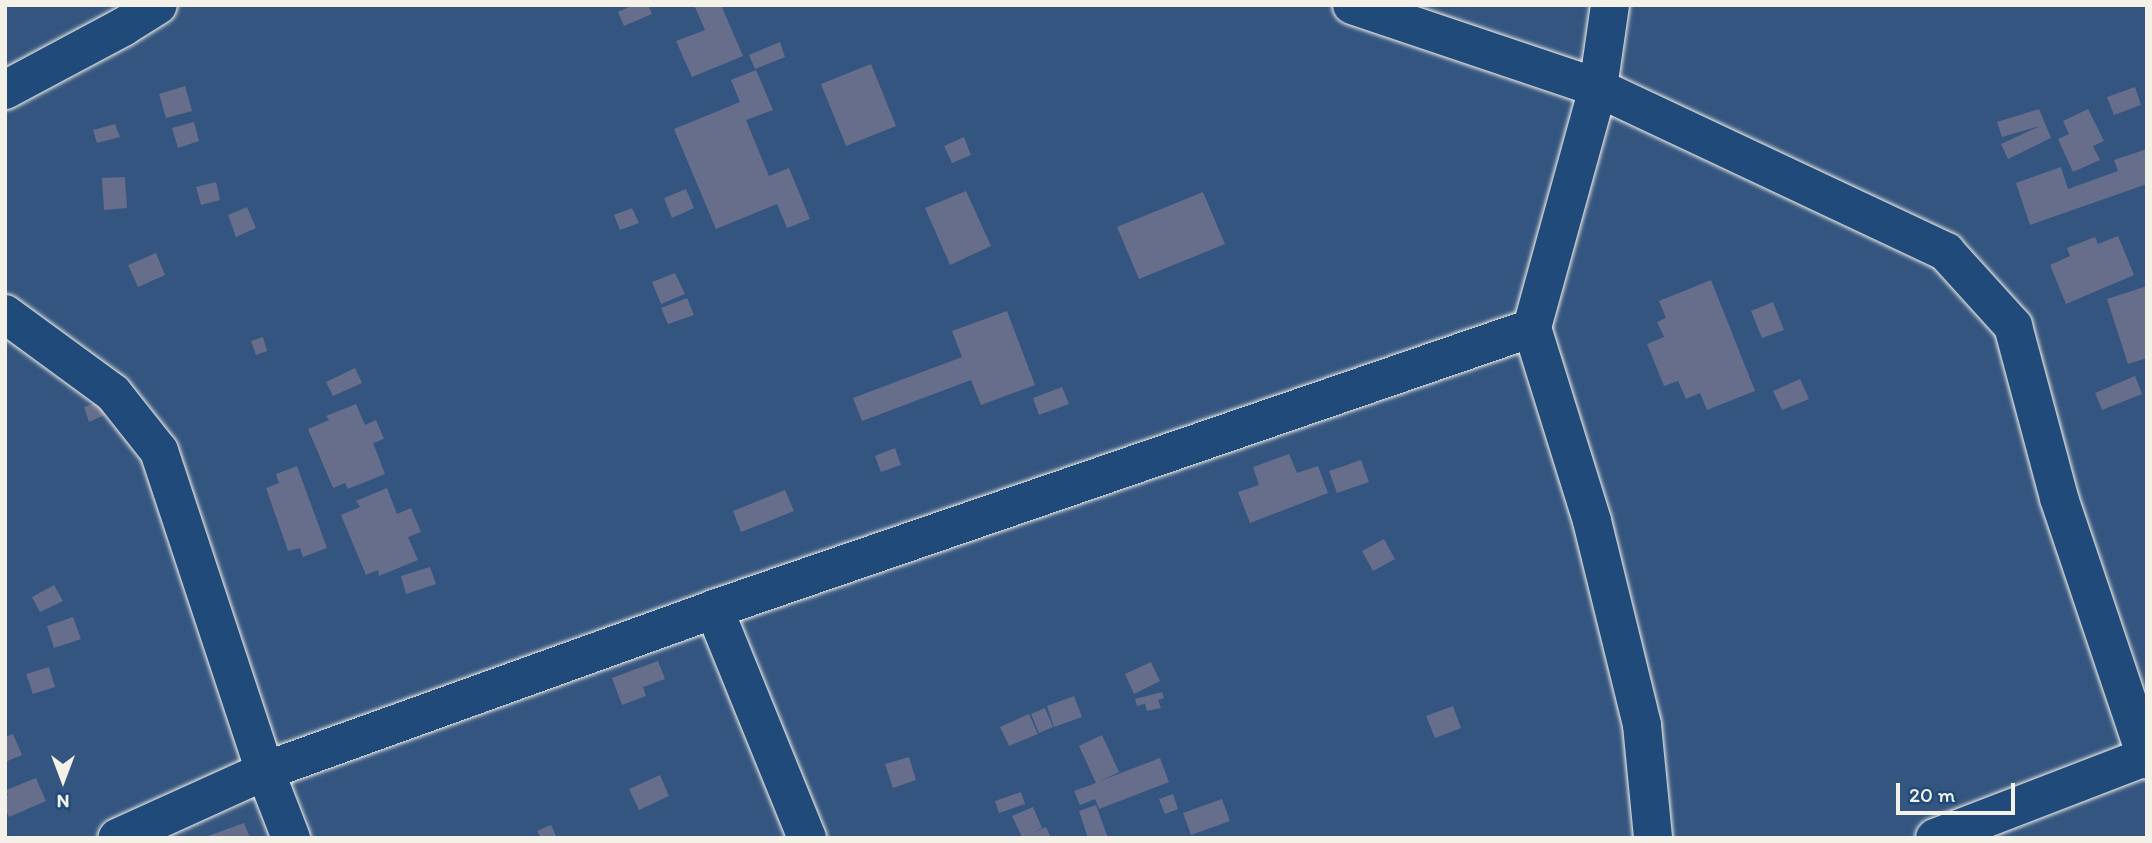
<!DOCTYPE html>
<style>
body{margin:0}
#map{position:relative;width:2152px;height:843px;overflow:hidden;background:#34557f;font-family:Itim,sans-serif}
div>[style]{position:absolute}
.building>*{inset:0;background:#666e8b}
.roads{filter:drop-shadow(0 0 2px #f4f1e8) drop-shadow(0 0 2px #f4f1e8)}
.minor>*{height:38px;margin:-19px;padding:0 19px;transform-origin:19px;border-radius:19px;background:#1f4a7a}
span{translate:-50% -50%;white-space:nowrap;text-align:center;line-height:1.15;-webkit-text-stroke:7px #1f4a7a;paint-order:stroke}
.frame{position:absolute;inset:0;border:7px solid #f4f1e8;pointer-events:none}
.north{position:absolute;left:28px;top:745px;width:70px;height:70px;-webkit-text-stroke:5px #1f4a7a;paint-order:stroke;rotate:180deg;font-size:19px;font-weight:700;line-height:28px;text-align:center;color:#f4f1e8}
.north::after{content:'';display:block;margin:auto;width:24px;height:32px;background:#f4f1e8;clip-path:polygon(50% 0,100% 100%,50% 72%,0 100%)}
.scale{position:absolute;left:1896px;top:783px;width:119px;height:32px;box-sizing:border-box;border:4px solid #f4f1e8;border-top:0;padding-left:9px;font-size:21px;line-height:24px;white-space:nowrap;color:#f4f1e8;-webkit-text-stroke:5px #1f4a7a;paint-order:stroke}
</style>
<div id="map">
<div class="building">
<div style="clip-path:polygon(633px 5px,648px 5px,652px 14px,624px 26px,618px 12px)"></div>
<div style="clip-path:polygon(694px 5px,721px 5px,743px 56px,692px 77px,676px 41px,705px 30px)"></div>
<div style="clip-path:polygon(780px 42px,785px 57px,755px 69px,749px 55px)"></div>
<div style="clip-path:polygon(871px 64px,896px 126px,846px 146px,821px 84px)"></div>
<div style="clip-path:polygon(756px 70px,773px 110px,746px 120px,769px 176px,789px 168px,810px 219px,787px 228px,777px 204px,716px 229px,674px 129px,740px 102px,731px 80px)"></div>
<div style="clip-path:polygon(185px 86px,192px 111px,166px 118px,159px 94px)"></div>
<div style="clip-path:polygon(2135px 87px,2141px 105px,2114px 115px,2107px 97px)"></div>
<div style="clip-path:polygon(2039px 109px,2051px 138px,2008px 159px,2001px 144px,2040px 126px,2002px 137px,1997px 122px)"></div>
<div style="clip-path:polygon(2088px 109px,2104px 141px,2093px 146px,2100px 160px,2073px 172px,2058px 139px,2069px 134px,2063px 121px)"></div>
<div style="clip-path:polygon(194px 122px,199px 141px,178px 148px,172px 128px)"></div>
<div style="clip-path:polygon(115px 124px,120px 137px,97px 143px,93px 130px)"></div>
<div style="clip-path:polygon(964px 137px,971px 155px,952px 163px,944px 146px)"></div>
<div style="clip-path:polygon(2147px 149px,2147px 184px,2030px 225px,2016px 183px,2061px 167px,2068px 189px,2118px 171px,2114px 160px)"></div>
<div style="clip-path:polygon(125px 177px,127px 208px,104px 210px,102px 178px)"></div>
<div style="clip-path:polygon(216px 182px,220px 200px,201px 205px,196px 187px)"></div>
<div style="clip-path:polygon(686px 189px,694px 208px,672px 218px,664px 198px)"></div>
<div style="clip-path:polygon(966px 191px,991px 246px,950px 265px,925px 208px)"></div>
<div style="clip-path:polygon(1203px 192px,1225px 244px,1139px 279px,1117px 227px)"></div>
<div style="clip-path:polygon(247px 207px,256px 228px,236px 237px,228px 215px)"></div>
<div style="clip-path:polygon(632px 208px,639px 223px,620px 230px,614px 215px)"></div>
<div style="clip-path:polygon(2118px 236px,2134px 275px,2066px 304px,2050px 265px,2070px 256px,2067px 248px,2095px 237px,2098px 244px)"></div>
<div style="clip-path:polygon(156px 253px,165px 275px,138px 287px,128px 265px)"></div>
<div style="clip-path:polygon(675px 273px,685px 294px,661px 304px,652px 282px)"></div>
<div style="clip-path:polygon(1711px 280px,1755px 391px,1707px 410px,1700px 393px,1686px 399px,1678px 381px,1664px 386px,1647px 344px,1664px 337px,1657px 322px,1666px 318px,1659px 301px)"></div>
<div style="clip-path:polygon(2147px 286px,2147px 358px,2128px 364px,2107px 299px)"></div>
<div style="clip-path:polygon(687px 298px,694px 315px,668px 324px,661px 308px)"></div>
<div style="clip-path:polygon(1773px 302px,1784px 330px,1762px 338px,1751px 311px)"></div>
<div style="clip-path:polygon(1007px 311px,1035px 385px,981px 405px,971px 380px,862px 421px,853px 398px,962px 357px,952px 331px)"></div>
<div style="clip-path:polygon(263px 337px,267px 351px,256px 355px,251px 341px)"></div>
<div style="clip-path:polygon(355px 368px,362px 383px,333px 396px,326px 382px)"></div>
<div style="clip-path:polygon(2135px 376px,2142px 394px,2102px 410px,2095px 393px)"></div>
<div style="clip-path:polygon(1800px 379px,1809px 399px,1782px 410px,1773px 391px)"></div>
<div style="clip-path:polygon(1062px 387px,1069px 404px,1039px 415px,1033px 398px)"></div>
<div style="clip-path:polygon(102px 401px,107px 414px,89px 422px,84px 407px)"></div>
<div style="clip-path:polygon(356px 404px,365px 425px,376px 420px,384px 439px,373px 443px,385px 474px,348px 489px,345px 483px,333px 488px,308px 429px,329px 420px,326px 416px)"></div>
<div style="clip-path:polygon(895px 448px,901px 465px,881px 472px,875px 456px)"></div>
<div style="clip-path:polygon(1289px 454px,1297px 473px,1318px 466px,1328px 493px,1250px 523px,1238px 492px,1259px 485px,1253px 467px)"></div>
<div style="clip-path:polygon(1361px 460px,1369px 482px,1337px 493px,1329px 471px)"></div>
<div style="clip-path:polygon(297px 466px,327px 548px,303px 557px,300px 548px,288px 551px,266px 488px,279px 483px,276px 474px)"></div>
<div style="clip-path:polygon(387px 488px,397px 514px,411px 508px,421px 532px,408px 537px,418px 560px,379px 576px,378px 570px,366px 575px,341px 515px,360px 507px,356px 501px)"></div>
<div style="clip-path:polygon(785px 490px,794px 511px,741px 532px,733px 511px)"></div>
<div style="clip-path:polygon(1384px 539px,1395px 559px,1373px 571px,1362px 551px)"></div>
<div style="clip-path:polygon(430px 567px,436px 584px,406px 594px,401px 576px)"></div>
<div style="clip-path:polygon(54px 585px,63px 601px,40px 612px,32px 597px)"></div>
<div style="clip-path:polygon(73px 617px,81px 639px,54px 648px,47px 626px)"></div>
<div style="clip-path:polygon(658px 661px,665px 679px,643px 687px,646px 696px,622px 705px,612px 678px)"></div>
<div style="clip-path:polygon(1151px 662px,1160px 681px,1134px 694px,1125px 674px)"></div>
<div style="clip-path:polygon(49px 667px,55px 687px,33px 694px,26px 674px)"></div>
<div style="clip-path:polygon(1162px 692px,1164px 698px,1158px 700px,1161px 708px,1147px 711px,1145px 704px,1137px 706px,1135px 699px)"></div>
<div style="clip-path:polygon(1074px 696px,1082px 717px,1054px 727px,1047px 706px)"></div>
<div style="clip-path:polygon(1453px 706px,1461px 728px,1435px 738px,1426px 716px)"></div>
<div style="clip-path:polygon(1045px 708px,1053px 727px,1039px 733px,1031px 714px)"></div>
<div style="clip-path:polygon(1029px 714px,1038px 734px,1009px 746px,1000px 727px)"></div>
<div style="clip-path:polygon(13px 734px,22px 755px,5px 762px,5px 737px)"></div>
<div style="clip-path:polygon(1102px 735px,1119px 772px,1100px 781px,1160px 758px,1169px 782px,1099px 809px,1095px 799px,1080px 805px,1074px 791px,1096px 783px,1079px 746px)"></div>
<div style="clip-path:polygon(909px 757px,916px 780px,893px 788px,885px 764px)"></div>
<div style="clip-path:polygon(660px 775px,669px 796px,639px 810px,629px 789px)"></div>
<div style="clip-path:polygon(36px 778px,46px 801px,9px 817px,5px 808px,5px 796px,8px 795px,6px 790px)"></div>
<div style="clip-path:polygon(1021px 792px,1025px 804px,999px 813px,995px 801px)"></div>
<div style="clip-path:polygon(1173px 794px,1178px 809px,1165px 814px,1159px 799px)"></div>
<div style="clip-path:polygon(1222px 799px,1230px 821px,1191px 835px,1183px 813px)"></div>
<div style="clip-path:polygon(1096px 805px,1108px 838px,1088px 838px,1079px 811px)"></div>
<div style="clip-path:polygon(1033px 807px,1042px 828px,1032px 833px,1046px 827px,1051px 838px,1022px 837px,1012px 816px)"></div>
<div style="clip-path:polygon(244px 823px,250px 838px,206px 838px,205px 837px)"></div>
<div style="clip-path:polygon(551px 825px,557px 838px,541px 838px,537px 831px)"></div>
</div>
<div class="roads">
<div class="minor">
<div style="left:1352px;top:5px;width:260px;rotate:18.6deg"></div>
<div style="left:1598px;top:88px;width:385px;rotate:25.2deg"></div>
<div style="left:1946px;top:252px;width:100px;rotate:47.8deg"></div>
<div style="left:2013px;top:326px;width:178px;rotate:75deg"></div>
<div style="left:2059px;top:498px;width:276px;rotate:71.4deg"></div>
<div style="left:1610px;top:5px;width:84px;rotate:98.2deg"></div>
<div style="left:1598px;top:88px;width:249px;rotate:105.4deg"></div>
<div style="left:1532px;top:328px;width:202px;rotate:72.7deg"></div>
<div style="left:1592px;top:521px;width:210px;rotate:76.2deg"></div>
<div style="left:1642px;top:725px;width:114px;rotate:84.4deg"></div>
<div style="left:5px;top:90px;width:134px;rotate:-28.1deg"></div>
<div style="left:123px;top:27px;width:41px;rotate:-32.2deg"></div>
<div style="left:5px;top:314px;width:134px;rotate:36.2deg"></div>
<div style="left:113px;top:393px;width:74px;rotate:51.6deg"></div>
<div style="left:159px;top:451px;width:337px;rotate:71.7deg"></div>
<div style="left:265px;top:771px;width:162px;rotate:155.6deg"></div>
<div style="left:714px;top:609px;width:247px;rotate:67.9deg"></div>
<div style="left:291px;top:838px;width:72px;rotate:-111.2deg"></div>
<div style="left:265px;top:771px;width:477px;rotate:-19.8deg"></div>
<div style="left:714px;top:609px;width:865px;rotate:-18.96deg"></div>
<div style="left:1935px;top:838px;width:227px;rotate:-21.1deg"></div>
</div>
</div>
<div class="frame"></div>
<div class="north">N</div>
<div class="scale">20 m</div>
</div>
